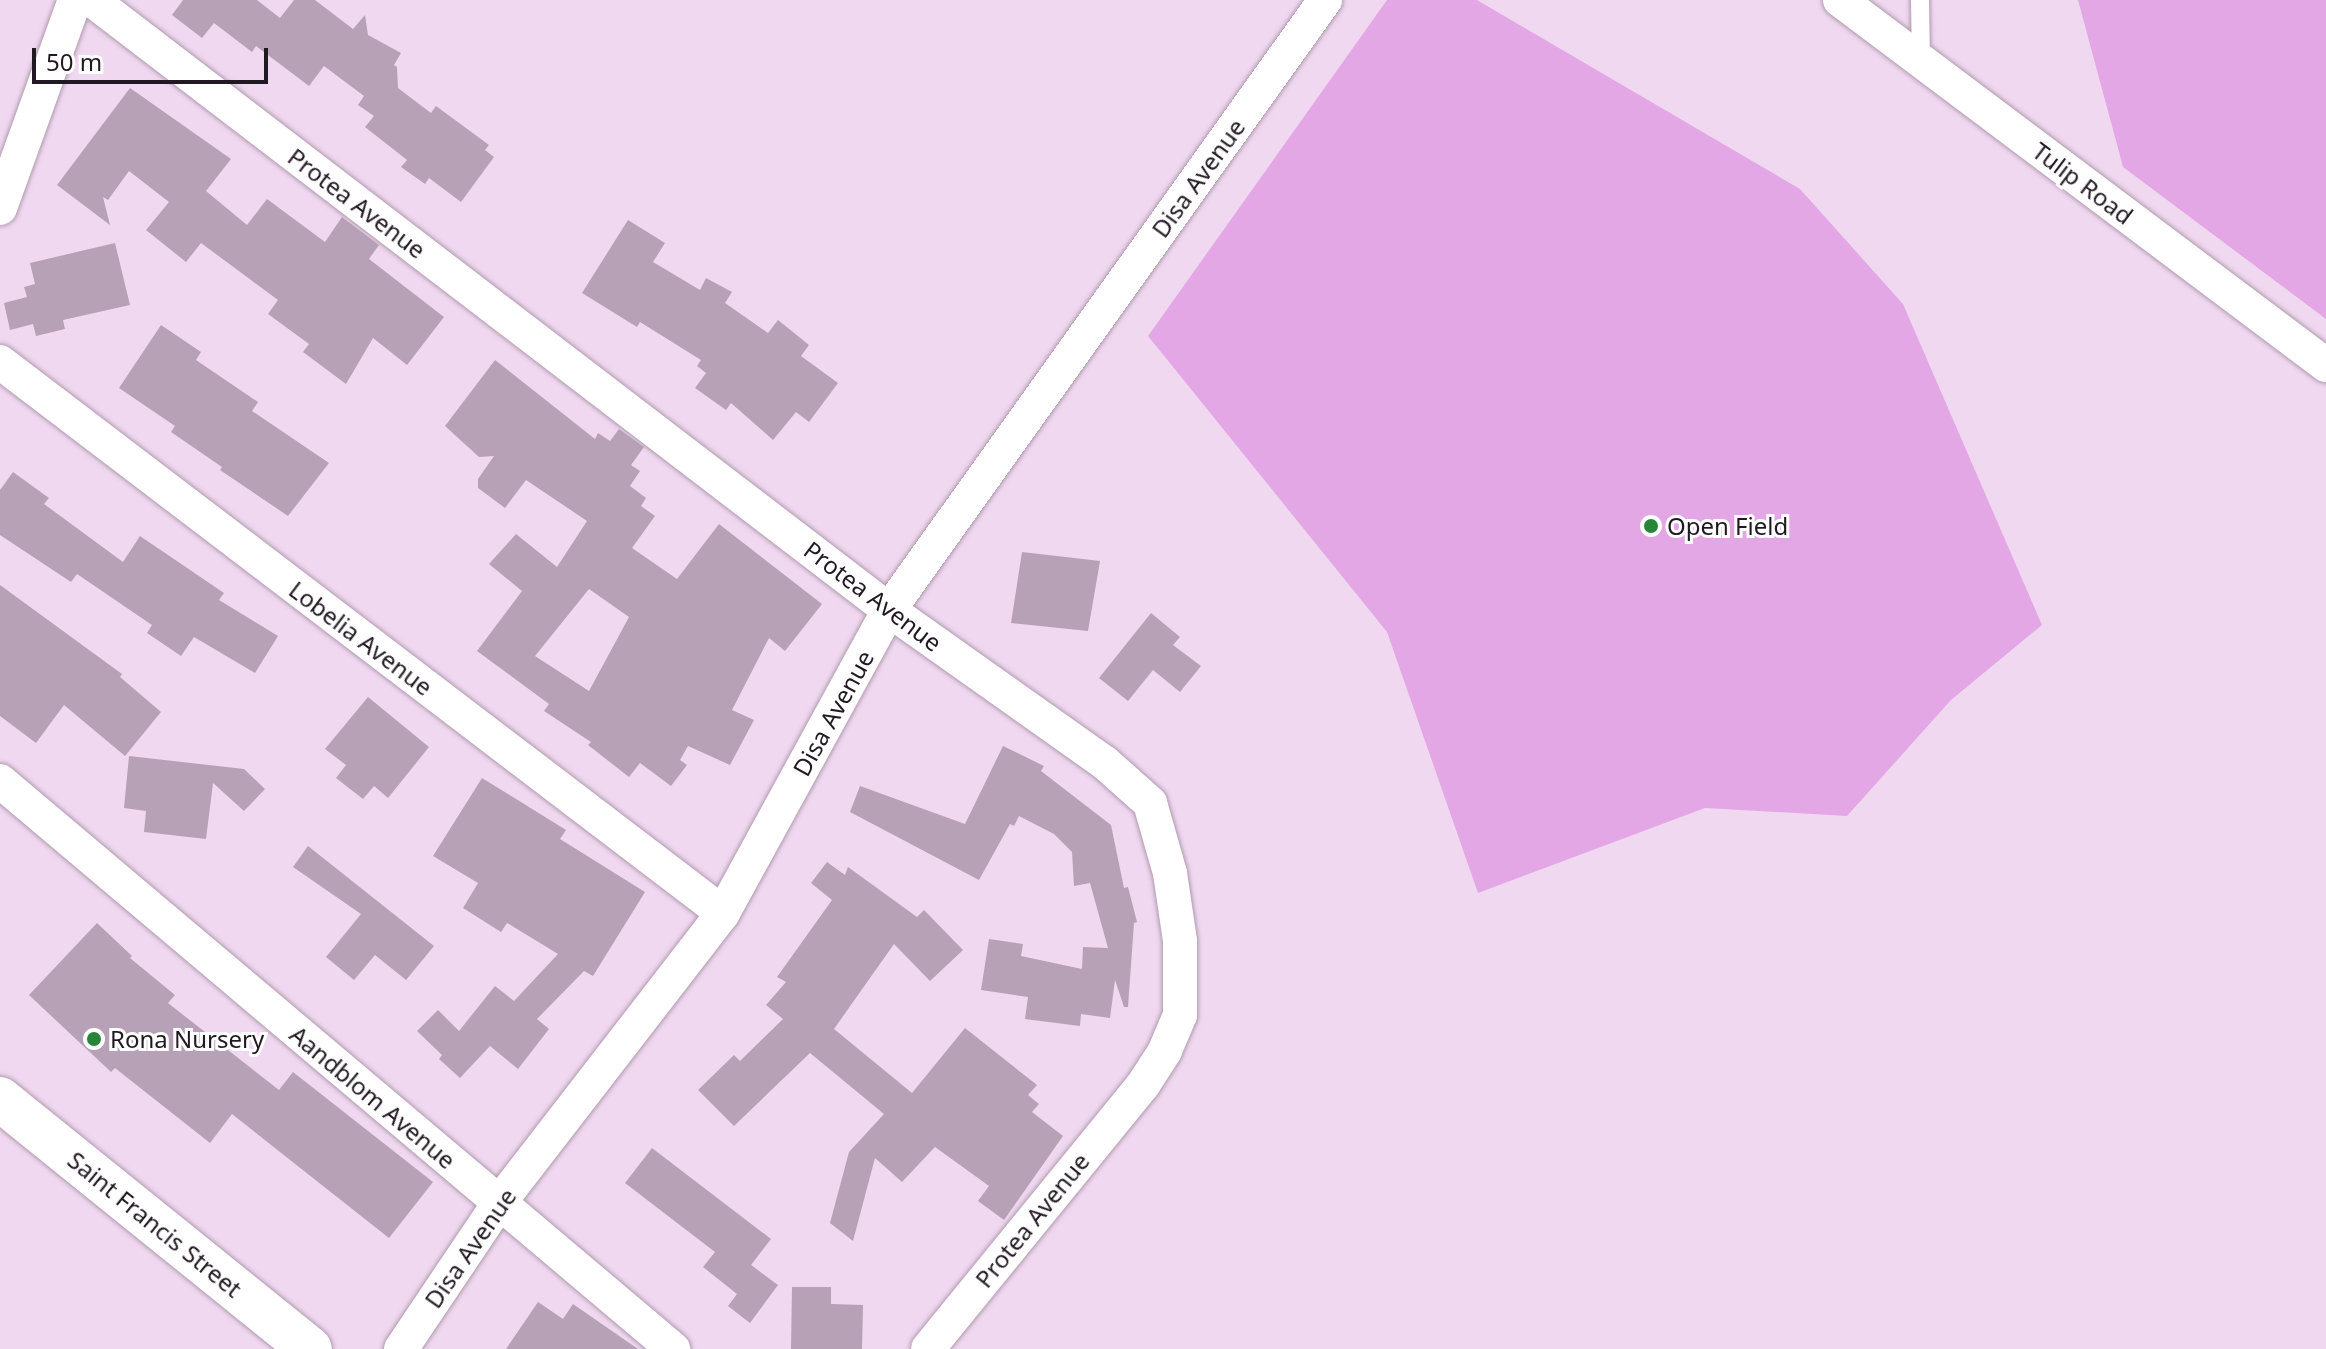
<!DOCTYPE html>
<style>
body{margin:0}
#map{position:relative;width:2326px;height:1349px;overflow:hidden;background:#f0d9f0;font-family:"Noto Sans",sans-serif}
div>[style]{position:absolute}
.green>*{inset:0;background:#e4a7e5}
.building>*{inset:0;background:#b7a1b7}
.roads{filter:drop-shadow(0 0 2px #b09aaf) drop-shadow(0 0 2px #b09aaf)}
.service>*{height:18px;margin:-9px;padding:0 9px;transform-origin:9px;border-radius:9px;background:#fff}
.minor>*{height:34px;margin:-17px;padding:0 17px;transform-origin:17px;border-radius:17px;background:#fff}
.tertiary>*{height:44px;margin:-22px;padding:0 22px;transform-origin:22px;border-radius:22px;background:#fff}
.dots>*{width:22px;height:22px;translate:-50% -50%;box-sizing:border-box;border:4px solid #fff;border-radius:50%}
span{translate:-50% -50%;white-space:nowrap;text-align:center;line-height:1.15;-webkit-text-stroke:6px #fff;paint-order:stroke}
.street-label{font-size:24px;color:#211921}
.poi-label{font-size:24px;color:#211921}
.left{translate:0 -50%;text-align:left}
.scale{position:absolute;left:32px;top:48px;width:236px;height:36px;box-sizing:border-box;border:4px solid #211921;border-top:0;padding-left:10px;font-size:24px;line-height:28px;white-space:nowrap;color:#211921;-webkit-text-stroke:6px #fff;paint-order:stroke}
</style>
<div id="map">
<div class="green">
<div style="clip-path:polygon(1387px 0,1477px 0,1800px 189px,1903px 304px,2042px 625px,1951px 700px,1847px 816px,1705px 808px,1478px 893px,1387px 632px,1148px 336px)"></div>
<div style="clip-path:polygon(2078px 0,2326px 0,2326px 319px,2123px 167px)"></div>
</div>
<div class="building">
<div style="clip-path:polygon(183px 0,257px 0,280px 18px,294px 0,315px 0,353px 29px,365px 15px,368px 35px,401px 53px,394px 65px,397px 67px,398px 88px,431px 113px,436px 106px,489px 145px,485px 150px,494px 157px,461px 202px,429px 178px,425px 184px,401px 167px,407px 160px,365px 127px,374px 116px,358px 105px,364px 96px,324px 66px,309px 86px,256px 46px,252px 52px,214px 23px,202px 38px,172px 15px)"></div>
<div style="clip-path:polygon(130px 88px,231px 159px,206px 191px,247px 225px,267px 199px,325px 242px,342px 217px,379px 245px,369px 259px,444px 317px,407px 365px,373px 338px,346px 384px,303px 352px,309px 344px,268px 314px,278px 300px,201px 243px,186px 262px,146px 230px,169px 202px,129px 171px,108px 200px,103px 197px,110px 225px,57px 185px)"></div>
<div style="clip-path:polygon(628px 220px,665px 243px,653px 262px,700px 290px,706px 278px,732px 292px,725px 303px,768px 333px,778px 320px,809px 345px,801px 356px,838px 383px,809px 422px,796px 412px,773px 440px,731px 403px,726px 410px,695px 388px,706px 373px,697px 366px,701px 360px,640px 322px,637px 327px,582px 293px)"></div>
<div style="clip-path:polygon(115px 243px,130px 305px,63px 320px,65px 329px,36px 336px,33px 324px,10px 330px,4px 303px,27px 297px,24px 287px,35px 284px,30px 263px)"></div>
<div style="clip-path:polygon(161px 325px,201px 352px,196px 360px,258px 402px,252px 411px,329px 463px,288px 516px,220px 470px,222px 467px,171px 432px,175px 426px,119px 388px)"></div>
<div style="clip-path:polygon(evenodd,495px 360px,595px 439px,598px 433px,610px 441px,619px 429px,644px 447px,631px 465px,640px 471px,630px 486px,646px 498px,641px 506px,655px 516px,632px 548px,677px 579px,719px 524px,822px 604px,785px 651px,769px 638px,732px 710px,754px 720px,730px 765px,688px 746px,680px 760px,687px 765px,671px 786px,640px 763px,629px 777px,588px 745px,591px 742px,544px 711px,549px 704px,477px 651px,522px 591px,489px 564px,516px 534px,557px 567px,587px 521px,526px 480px,505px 508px,478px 488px,478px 479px,494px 456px,479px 457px,445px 426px,495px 360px,589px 589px,629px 617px,589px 691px,535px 656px,589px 589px)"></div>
<div style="clip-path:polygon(13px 472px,49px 498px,44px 504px,123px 562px,140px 536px,224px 593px,219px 600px,278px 636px,255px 673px,194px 637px,181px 656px,147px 633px,152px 625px,77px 574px,71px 582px,0 535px,0 490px)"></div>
<div style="clip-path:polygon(1022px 552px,1100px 561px,1088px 631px,1011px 623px)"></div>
<div style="clip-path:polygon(0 585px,122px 674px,120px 677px,161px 712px,125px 756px,64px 705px,36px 743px,0 716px)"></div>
<div style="clip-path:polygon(1151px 613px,1180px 637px,1173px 645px,1201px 666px,1180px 692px,1153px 670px,1128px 701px,1099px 678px)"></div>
<div style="clip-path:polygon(368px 697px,429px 747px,388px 798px,374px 786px,363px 799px,336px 778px,346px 765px,325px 749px)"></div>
<div style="clip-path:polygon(1003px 746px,1044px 766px,1041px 771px,1111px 825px,1124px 888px,1128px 887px,1137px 922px,1134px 923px,1128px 1007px,1124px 1007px,1115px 980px,1110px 1018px,1081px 1014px,1080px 1026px,1025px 1019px,1028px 997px,981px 990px,989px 939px,1023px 944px,1021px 956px,1082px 969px,1083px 947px,1108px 948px,1090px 883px,1074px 886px,1072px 852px,1054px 834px,1019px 816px,1014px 826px,1010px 824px,979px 880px,850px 812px,860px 786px,965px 824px)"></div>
<div style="clip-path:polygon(129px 756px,244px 769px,265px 789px,244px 811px,213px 783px,206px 839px,144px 832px,146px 811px,124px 808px)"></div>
<div style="clip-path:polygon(482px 778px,566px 830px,560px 839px,645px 892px,593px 976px,584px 971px,537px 1019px,549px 1029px,518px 1069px,490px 1046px,460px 1078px,439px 1059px,442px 1055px,417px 1031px,438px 1010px,459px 1031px,495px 986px,514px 1001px,558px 954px,507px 923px,501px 932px,463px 908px,478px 883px,433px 856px)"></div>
<div style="clip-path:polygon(308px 846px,434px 946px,406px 980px,375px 955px,354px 980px,326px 957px,361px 914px,293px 867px)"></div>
<div style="clip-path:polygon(827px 862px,845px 875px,848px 867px,917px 917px,924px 910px,963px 950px,930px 981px,894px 944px,834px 1029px,912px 1093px,965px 1028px,1037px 1085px,1028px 1095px,1039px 1104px,1032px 1112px,1063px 1136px,1004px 1220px,978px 1201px,989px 1186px,935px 1147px,902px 1182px,875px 1158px,853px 1241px,830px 1223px,849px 1152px,884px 1114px,810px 1053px,734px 1126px,698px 1090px,734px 1055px,740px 1061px,783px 1019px,766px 1005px,786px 982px,777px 977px,832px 900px,811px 883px)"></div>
<div style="clip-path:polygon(97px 923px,132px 956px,130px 958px,175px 995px,168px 1003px,279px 1090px,293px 1072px,433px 1182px,389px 1238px,232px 1114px,210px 1143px,115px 1068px,111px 1072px,29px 995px)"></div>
<div style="clip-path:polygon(652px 1148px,771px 1239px,751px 1265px,778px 1285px,750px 1323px,728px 1306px,737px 1294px,703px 1267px,715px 1252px,625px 1183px)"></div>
<div style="clip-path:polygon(792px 1287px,831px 1287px,831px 1304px,863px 1305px,862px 1349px,791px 1349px)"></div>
<div style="clip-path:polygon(538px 1302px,563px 1319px,573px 1304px,638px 1349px,506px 1349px)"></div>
</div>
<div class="roads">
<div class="service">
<div style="left:1920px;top:0;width:61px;rotate:89.1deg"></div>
</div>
<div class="minor">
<div style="left:92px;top:0;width:1004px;rotate:37.43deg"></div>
<div style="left:889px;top:610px;width:263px;rotate:35.3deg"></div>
<div style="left:1104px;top:762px;width:62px;rotate:41.7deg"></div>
<div style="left:1150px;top:803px;width:73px;rotate:74.1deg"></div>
<div style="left:1170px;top:873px;width:69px;rotate:81.6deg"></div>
<div style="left:1180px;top:941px;width:74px;rotate:90deg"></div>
<div style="left:1180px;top:1015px;width:39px;rotate:113deg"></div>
<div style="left:1165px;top:1051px;width:40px;rotate:122.9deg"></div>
<div style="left:1143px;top:1085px;width:340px;rotate:129.2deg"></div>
<div style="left:1840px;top:0;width:608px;rotate:36.91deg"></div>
<div style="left:0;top:208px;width:221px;rotate:-70.2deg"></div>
<div style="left:0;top:362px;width:909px;rotate:37.31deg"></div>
<div style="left:0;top:781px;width:881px;rotate:40.16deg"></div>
<div style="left:401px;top:1349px;width:176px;rotate:-56.1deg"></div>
<div style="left:499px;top:1203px;width:366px;rotate:-52.3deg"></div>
<div style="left:723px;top:913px;width:345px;rotate:-61.3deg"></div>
<div style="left:889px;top:610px;width:750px;rotate:-54.44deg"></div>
</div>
<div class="tertiary">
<div style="left:0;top:1099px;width:398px;rotate:38.9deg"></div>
</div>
</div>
<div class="dots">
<div style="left:1651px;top:526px;background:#278538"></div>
<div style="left:94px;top:1039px;background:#278538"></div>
</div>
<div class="street-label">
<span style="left:1198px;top:178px;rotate:-54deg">Disa Avenue</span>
<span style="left:2083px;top:183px;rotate:37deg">Tulip Road</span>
<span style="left:357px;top:203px;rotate:37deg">Protea Avenue</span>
<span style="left:873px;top:596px;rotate:37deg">Protea Avenue</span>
<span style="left:361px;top:638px;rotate:37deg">Lobelia Avenue</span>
<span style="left:833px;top:713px;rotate:-61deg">Disa Avenue</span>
<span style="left:373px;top:1097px;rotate:40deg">Aandblom Avenue</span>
<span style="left:1032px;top:1220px;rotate:-51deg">Protea Avenue</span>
<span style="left:155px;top:1224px;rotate:39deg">Saint Francis Street</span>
<span style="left:470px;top:1248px;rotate:-55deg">Disa Avenue</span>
</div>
<div class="poi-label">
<span class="left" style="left:1667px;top:526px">Open Field</span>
<span class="left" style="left:110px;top:1039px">Rona Nursery</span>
</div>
<div class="scale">50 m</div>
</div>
